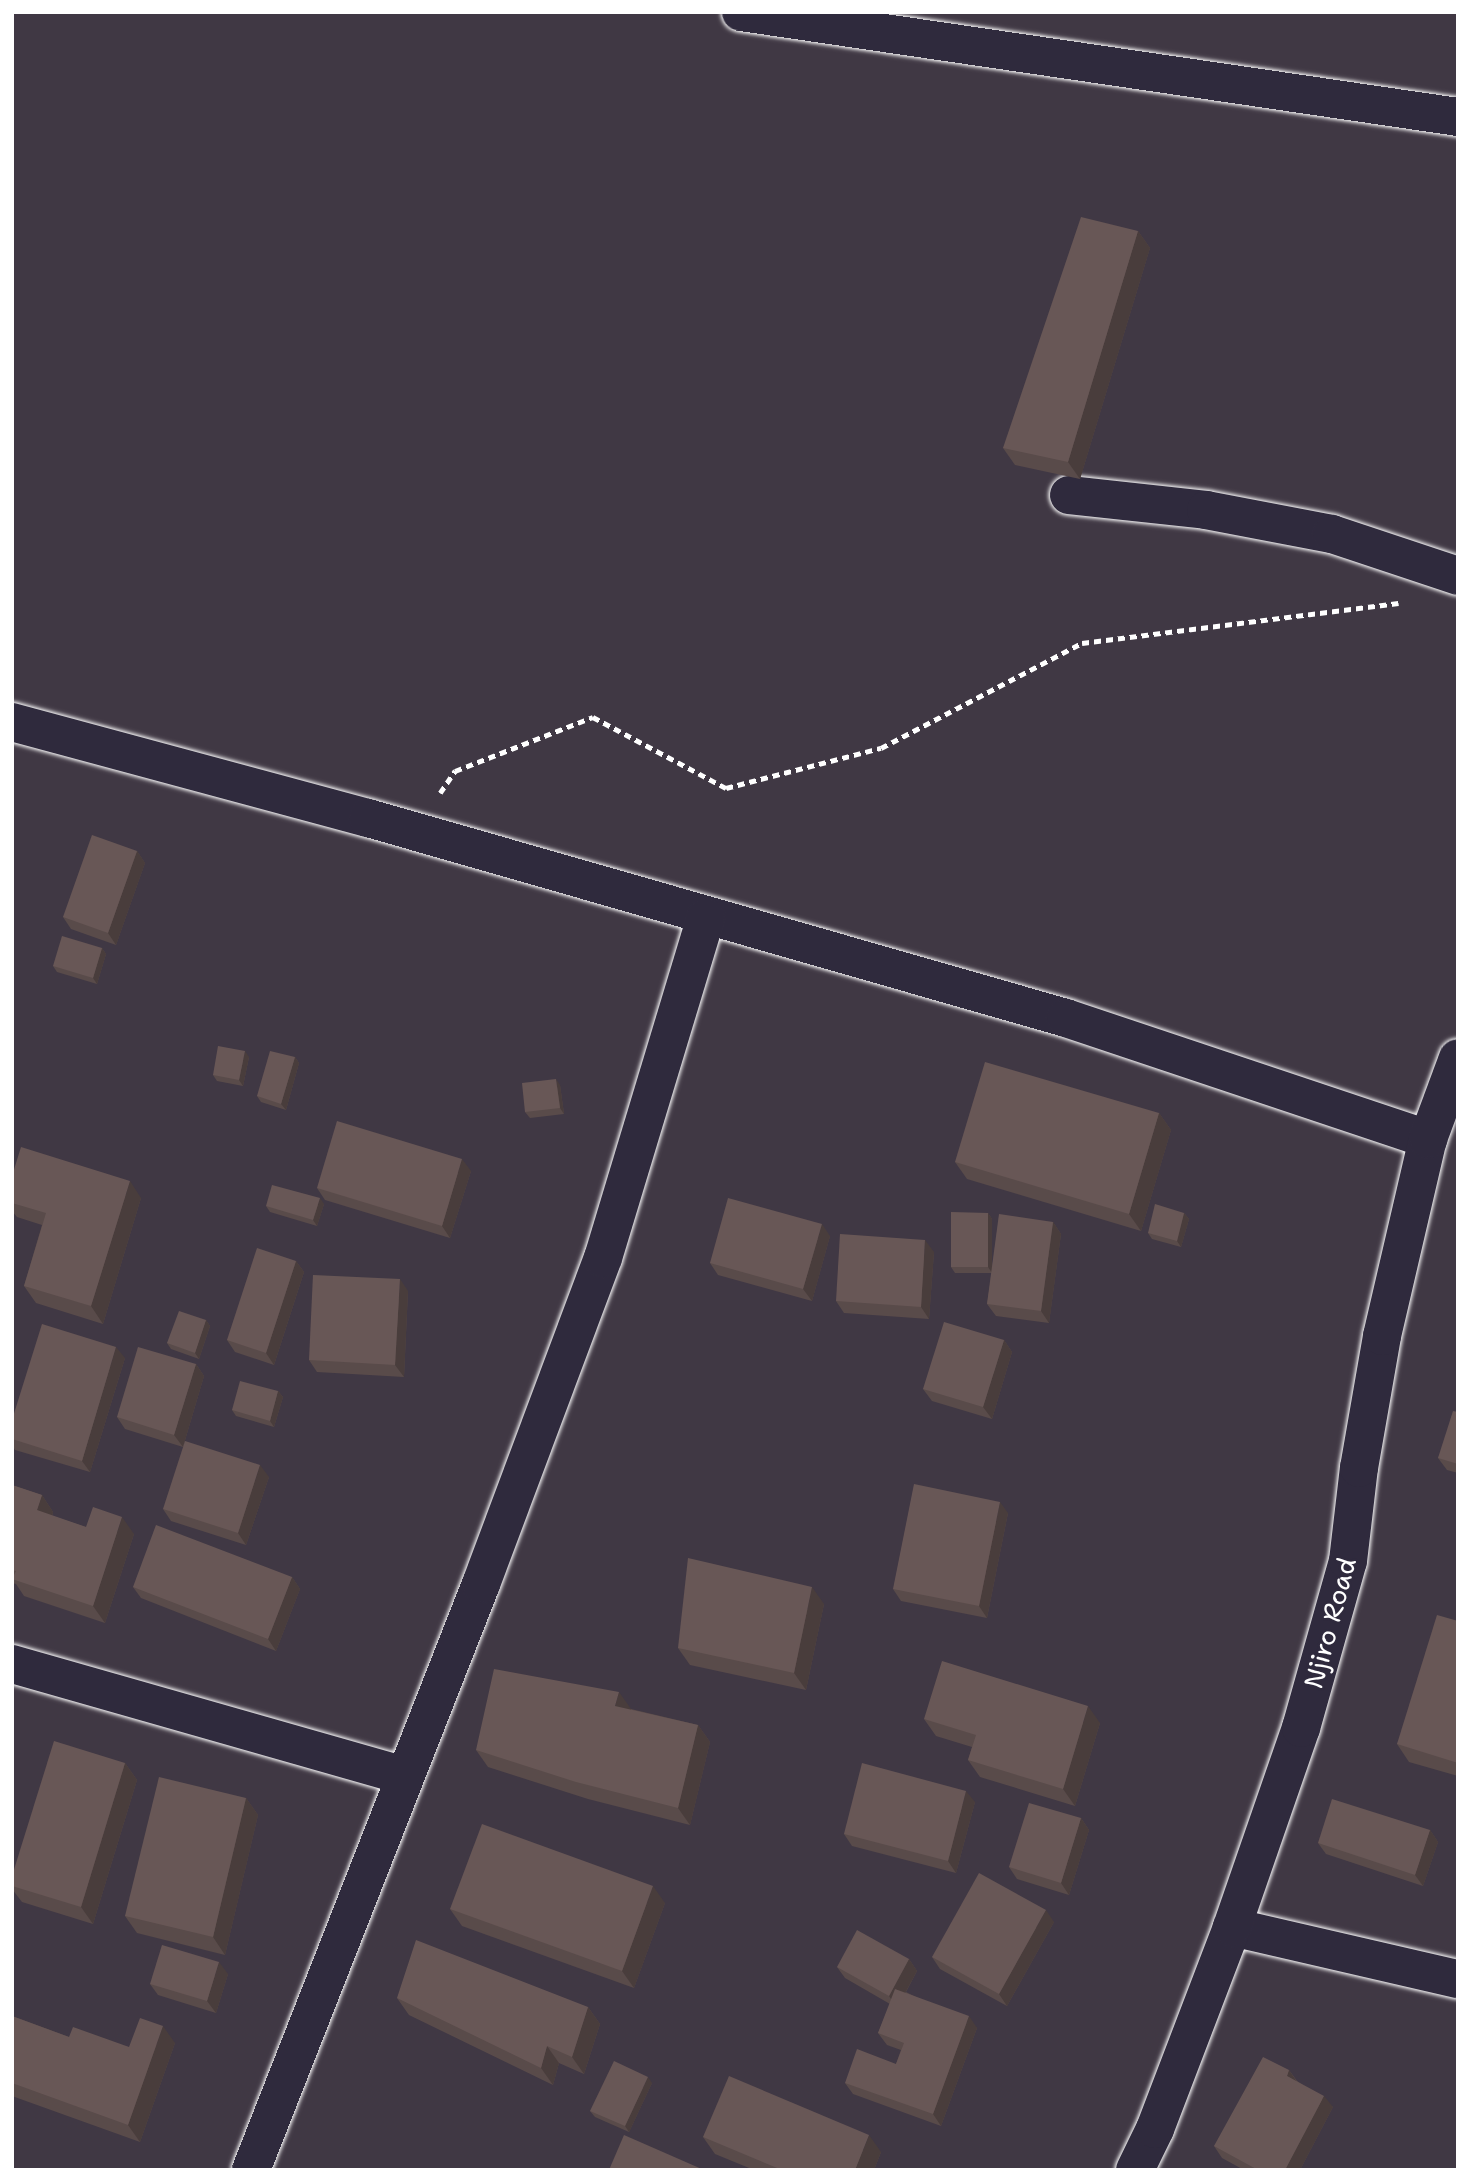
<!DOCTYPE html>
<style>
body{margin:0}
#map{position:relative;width:1470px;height:2182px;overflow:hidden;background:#403844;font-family:"Shantell Sans",sans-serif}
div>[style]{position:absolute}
.path>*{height:4.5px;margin-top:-2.25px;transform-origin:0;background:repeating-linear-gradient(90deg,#fff 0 7px,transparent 0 12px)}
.roads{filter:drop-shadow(0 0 2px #fff) drop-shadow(0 0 2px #fff)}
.minor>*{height:38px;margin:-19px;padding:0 19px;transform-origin:19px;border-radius:19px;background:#2f2a3d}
.wall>*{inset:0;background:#594b4a}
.shaded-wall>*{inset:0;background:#493d3c}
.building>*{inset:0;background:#685756}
span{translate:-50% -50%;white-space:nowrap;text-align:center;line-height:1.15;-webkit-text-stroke:5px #2f2a3d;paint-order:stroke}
.street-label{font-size:26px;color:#fff}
.frame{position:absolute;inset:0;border:14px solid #fff;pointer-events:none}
</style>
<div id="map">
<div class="path">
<div style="left:440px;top:793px;width:27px;rotate:-56deg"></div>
<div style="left:455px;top:771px;width:148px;rotate:-21.4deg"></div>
<div style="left:593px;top:717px;width:151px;rotate:28.1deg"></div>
<div style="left:726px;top:788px;width:160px;rotate:-14.5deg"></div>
<div style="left:881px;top:748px;width:227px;rotate:-27.6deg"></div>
<div style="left:1082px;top:643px;width:319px;rotate:-7.2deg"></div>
</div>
<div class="roads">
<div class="minor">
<div style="left:741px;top:12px;width:725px;rotate:8.33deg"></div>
<div style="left:1069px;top:495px;width:138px;rotate:6.2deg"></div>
<div style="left:1206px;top:510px;width:128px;rotate:10.8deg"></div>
<div style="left:1332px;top:534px;width:133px;rotate:18.4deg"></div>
<div style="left:12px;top:722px;width:369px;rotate:15.1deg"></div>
<div style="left:368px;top:818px;width:726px;rotate:15.99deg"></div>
<div style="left:1066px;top:1018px;width:382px;rotate:18.5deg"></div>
<div style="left:12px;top:1664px;width:408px;rotate:15.9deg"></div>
<div style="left:1232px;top:1927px;width:232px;rotate:13deg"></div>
<div style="left:251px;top:2170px;width:630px;rotate:-68.57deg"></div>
<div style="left:481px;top:1584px;width:348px;rotate:-69.5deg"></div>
<div style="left:603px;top:1258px;width:356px;rotate:-73.2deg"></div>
<div style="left:1135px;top:2170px;width:46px;rotate:-64deg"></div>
<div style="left:1155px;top:2129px;width:216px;rotate:-69.1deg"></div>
<div style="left:1232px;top:1927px;width:211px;rotate:-70.9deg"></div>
<div style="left:1301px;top:1728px;width:173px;rotate:-74.3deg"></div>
<div style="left:1348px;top:1561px;width:94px;rotate:-83.3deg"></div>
<div style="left:1359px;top:1468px;width:134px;rotate:-80.1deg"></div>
<div style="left:1382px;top:1336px;width:202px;rotate:-76.9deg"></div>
<div style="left:1428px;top:1139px;width:86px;rotate:-69.7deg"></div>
</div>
</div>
<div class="wall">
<div style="clip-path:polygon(1138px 231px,1150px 248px,1080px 479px,1015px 465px,1003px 448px)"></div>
<div style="clip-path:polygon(137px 851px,145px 863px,116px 945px,71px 929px,63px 917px)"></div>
<div style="clip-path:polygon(102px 948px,106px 954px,97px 984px,57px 972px,53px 966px)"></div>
<div style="clip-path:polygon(249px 1057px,243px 1086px,217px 1081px,213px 1075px)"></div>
<div style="clip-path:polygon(295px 1057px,299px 1063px,286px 1110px,261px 1102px,257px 1096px)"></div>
<div style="clip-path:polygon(560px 1085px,564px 1114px,530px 1118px,525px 1112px)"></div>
<div style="clip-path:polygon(1159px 1113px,1171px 1130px,1141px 1231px,967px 1179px,955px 1162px)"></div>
<div style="clip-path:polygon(471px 1171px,450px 1238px,325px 1200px,317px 1188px)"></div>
<div style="clip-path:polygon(12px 1176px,141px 1198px,103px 1324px,36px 1303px,24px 1286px,42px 1225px,17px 1217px,12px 1211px)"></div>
<div style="clip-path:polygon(324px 1204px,317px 1226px,270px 1212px,266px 1206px)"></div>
<div style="clip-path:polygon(988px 1213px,992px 1219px,992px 1271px,1053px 1222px,1061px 1234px,1049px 1323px,996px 1316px,987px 1304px,992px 1273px,955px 1273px,951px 1267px)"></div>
<div style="clip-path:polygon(1184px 1213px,1189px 1219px,1181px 1247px,1152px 1239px,1148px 1233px)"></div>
<div style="clip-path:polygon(830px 1236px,812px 1301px,718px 1275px,710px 1263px)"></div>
<div style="clip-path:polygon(934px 1252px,929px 1319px,844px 1313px,836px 1301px)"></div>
<div style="clip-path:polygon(296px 1261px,304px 1272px,274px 1365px,235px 1352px,227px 1340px)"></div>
<div style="clip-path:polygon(408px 1291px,404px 1377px,317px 1372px,309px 1360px)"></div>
<div style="clip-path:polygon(206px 1320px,210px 1326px,199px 1359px,171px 1349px,167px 1343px)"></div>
<div style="clip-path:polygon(1004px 1340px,1012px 1352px,992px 1419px,932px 1401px,923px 1389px)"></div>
<div style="clip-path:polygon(125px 1358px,90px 1472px,15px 1450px,12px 1445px,12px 1420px)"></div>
<div style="clip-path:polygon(196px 1364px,204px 1376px,183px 1447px,125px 1429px,117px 1417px)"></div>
<div style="clip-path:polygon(278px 1391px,283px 1397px,274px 1427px,236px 1416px,232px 1410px)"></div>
<div style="clip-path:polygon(1458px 1412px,1458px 1473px,1447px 1470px,1438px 1458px)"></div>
<div style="clip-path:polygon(269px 1477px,246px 1545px,171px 1521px,163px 1509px)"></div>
<div style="clip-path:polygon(12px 1485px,42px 1495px,53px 1512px,52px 1516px,86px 1527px,134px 1534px,105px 1623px,24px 1596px,16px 1584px,12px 1583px)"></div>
<div style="clip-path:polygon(1008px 1513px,987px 1618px,901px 1601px,893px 1589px)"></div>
<div style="clip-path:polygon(292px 1577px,300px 1589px,276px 1651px,141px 1598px,133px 1587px)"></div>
<div style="clip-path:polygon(824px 1604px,806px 1690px,690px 1665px,678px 1648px)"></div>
<div style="clip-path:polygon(1458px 1621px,1458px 1776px,1409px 1762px,1397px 1744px)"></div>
<div style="clip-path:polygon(631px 1709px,698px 1725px,710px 1742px,690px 1825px,588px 1799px,488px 1767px,476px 1750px)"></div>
<div style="clip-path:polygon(924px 1719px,1100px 1723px,1075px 1806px,980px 1777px,968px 1760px,972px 1747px,936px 1736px)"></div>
<div style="clip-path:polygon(125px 1763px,137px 1780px,93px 1924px,22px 1902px,12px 1889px,12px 1876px)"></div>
<div style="clip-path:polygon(246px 1798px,258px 1815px,225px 1955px,137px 1933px,125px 1916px)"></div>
<div style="clip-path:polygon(975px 1802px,956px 1873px,852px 1846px,844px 1834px)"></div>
<div style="clip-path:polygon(1081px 1818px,1089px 1830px,1069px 1895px,1017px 1879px,1009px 1867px)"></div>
<div style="clip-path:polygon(1430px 1830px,1438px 1842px,1423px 1886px,1326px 1854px,1318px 1843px)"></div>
<div style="clip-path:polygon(665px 1903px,634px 1988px,462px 1926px,450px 1909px)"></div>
<div style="clip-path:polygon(1054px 1922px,1007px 2006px,940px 1969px,932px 1957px)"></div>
<div style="clip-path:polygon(909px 1959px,917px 1971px,906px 1992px,977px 2028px,941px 2126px,853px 2094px,845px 2083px,896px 2064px,901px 2050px,887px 2045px,878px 2033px,890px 2004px,845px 1978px,837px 1967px)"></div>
<div style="clip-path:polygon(228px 1974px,216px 2013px,158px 1995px,150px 1984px)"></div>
<div style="clip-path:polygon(397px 1998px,588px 2007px,600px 2024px,584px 2074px,559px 2063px,553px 2085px,409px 2015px)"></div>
<div style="clip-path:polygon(12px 2016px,69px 2037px,129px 2047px,175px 2043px,140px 2142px,12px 2096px)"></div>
<div style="clip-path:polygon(1289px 2070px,1297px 2081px,1333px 2107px,1300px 2170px,1244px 2170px,1222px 2158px,1214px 2146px)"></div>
<div style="clip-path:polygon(652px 2083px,629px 2132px,595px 2117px,590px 2111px)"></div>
<div style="clip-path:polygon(703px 2137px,881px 2152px,874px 2170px,754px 2170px,715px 2154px)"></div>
</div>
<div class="shaded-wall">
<div style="clip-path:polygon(1138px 231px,1150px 248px,1080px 479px,1068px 462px)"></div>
<div style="clip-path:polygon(137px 851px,145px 863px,116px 945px,108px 933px)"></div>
<div style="clip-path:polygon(102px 948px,106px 954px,97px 984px,93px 978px)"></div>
<div style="clip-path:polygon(245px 1051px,249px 1057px,243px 1086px,239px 1080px)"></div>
<div style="clip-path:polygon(295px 1057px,299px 1063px,286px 1110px,281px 1104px)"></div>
<div style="clip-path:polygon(556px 1079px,560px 1085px,564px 1114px,560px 1108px)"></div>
<div style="clip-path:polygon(1159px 1113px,1171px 1130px,1141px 1231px,1129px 1214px)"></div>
<div style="clip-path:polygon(462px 1159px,471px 1171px,450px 1238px,442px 1226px)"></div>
<div style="clip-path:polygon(130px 1181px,141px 1198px,103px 1324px,91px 1306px)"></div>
<div style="clip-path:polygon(320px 1198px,324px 1204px,317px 1226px,313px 1220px)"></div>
<div style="clip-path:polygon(988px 1213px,992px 1219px,992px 1273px,988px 1267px)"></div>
<div style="clip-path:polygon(1184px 1213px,1189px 1219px,1181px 1247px,1177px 1241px)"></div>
<div style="clip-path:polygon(1053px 1222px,1061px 1234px,1049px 1323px,1041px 1311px)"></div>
<div style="clip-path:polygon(822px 1224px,830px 1236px,812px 1301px,803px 1289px)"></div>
<div style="clip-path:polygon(925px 1240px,934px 1252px,929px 1319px,921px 1307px)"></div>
<div style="clip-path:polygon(296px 1261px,304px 1272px,274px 1365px,266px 1353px)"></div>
<div style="clip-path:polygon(400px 1279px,408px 1291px,404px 1377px,395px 1365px)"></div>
<div style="clip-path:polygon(206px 1320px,210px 1326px,199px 1359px,195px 1353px)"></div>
<div style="clip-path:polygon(1004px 1340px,1012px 1352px,992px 1419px,983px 1407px)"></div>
<div style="clip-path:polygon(116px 1347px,125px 1358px,90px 1472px,82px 1461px)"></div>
<div style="clip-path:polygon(196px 1364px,204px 1376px,183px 1447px,174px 1435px)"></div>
<div style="clip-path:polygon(278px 1391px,283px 1397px,274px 1427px,270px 1421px)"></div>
<div style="clip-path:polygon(260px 1465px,269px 1477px,246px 1545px,238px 1533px)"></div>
<div style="clip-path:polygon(42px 1495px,53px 1512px,49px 1527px,37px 1510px)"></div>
<div style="clip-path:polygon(1000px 1502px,1008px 1513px,987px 1618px,979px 1606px)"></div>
<div style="clip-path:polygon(122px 1517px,134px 1534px,105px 1623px,93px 1606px)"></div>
<div style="clip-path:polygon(292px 1577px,300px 1589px,276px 1651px,268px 1639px)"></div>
<div style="clip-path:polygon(812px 1587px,824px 1604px,806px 1690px,794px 1673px)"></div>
<div style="clip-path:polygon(619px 1692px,631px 1709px,627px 1723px,615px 1706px)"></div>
<div style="clip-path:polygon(1088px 1706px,1100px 1723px,1075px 1806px,1063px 1789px)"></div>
<div style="clip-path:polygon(698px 1725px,710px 1742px,690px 1825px,678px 1808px)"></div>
<div style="clip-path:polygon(125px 1763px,137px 1780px,93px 1924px,81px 1907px)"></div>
<div style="clip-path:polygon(966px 1791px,975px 1802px,956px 1873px,948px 1861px)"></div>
<div style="clip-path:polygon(246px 1798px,258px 1815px,225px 1955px,213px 1937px)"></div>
<div style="clip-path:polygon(1081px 1818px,1089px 1830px,1069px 1895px,1061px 1883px)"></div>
<div style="clip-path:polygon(1430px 1830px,1438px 1842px,1423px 1886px,1415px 1875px)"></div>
<div style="clip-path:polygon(653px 1886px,665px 1903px,634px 1988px,622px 1971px)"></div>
<div style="clip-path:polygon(1046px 1910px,1054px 1922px,1007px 2006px,999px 1994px)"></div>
<div style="clip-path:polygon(909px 1959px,917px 1971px,897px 2008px,889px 1996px)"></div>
<div style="clip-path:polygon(219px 1962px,228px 1974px,216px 2013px,207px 2001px)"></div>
<div style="clip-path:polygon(588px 2007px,600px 2024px,584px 2074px,572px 2057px)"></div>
<div style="clip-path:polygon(969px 2016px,977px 2028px,941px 2126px,933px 2114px)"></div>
<div style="clip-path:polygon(163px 2026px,175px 2043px,140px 2142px,128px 2125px)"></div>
<div style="clip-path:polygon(547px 2046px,559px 2063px,553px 2085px,541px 2068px)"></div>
<div style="clip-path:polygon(1289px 2070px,1297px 2082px,1287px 2076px)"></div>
<div style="clip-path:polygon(648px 2077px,652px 2083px,629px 2132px,625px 2126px)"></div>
<div style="clip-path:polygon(1324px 2096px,1333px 2107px,1300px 2170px,1285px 2170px)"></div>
<div style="clip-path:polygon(869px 2135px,881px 2152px,874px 2170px,855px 2170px)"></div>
</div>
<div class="building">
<div style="clip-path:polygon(1081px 217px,1138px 231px,1068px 462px,1003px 448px)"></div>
<div style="clip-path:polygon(92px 835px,137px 851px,108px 933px,63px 917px)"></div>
<div style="clip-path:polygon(62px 936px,102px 948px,93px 978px,53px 966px)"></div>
<div style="clip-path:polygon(218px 1046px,245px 1051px,239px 1080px,213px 1075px)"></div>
<div style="clip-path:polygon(270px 1051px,295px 1057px,281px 1104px,257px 1096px)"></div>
<div style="clip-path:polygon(985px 1062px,1159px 1113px,1129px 1214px,955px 1162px)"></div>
<div style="clip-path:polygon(556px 1079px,560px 1108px,525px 1112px,522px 1083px)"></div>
<div style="clip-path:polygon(337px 1121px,462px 1159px,442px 1226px,317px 1188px)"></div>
<div style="clip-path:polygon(21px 1147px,130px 1181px,91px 1306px,24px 1286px,46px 1213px,12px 1203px,12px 1176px)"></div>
<div style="clip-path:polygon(272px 1185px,320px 1198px,313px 1220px,266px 1206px)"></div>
<div style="clip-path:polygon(728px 1198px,822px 1224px,803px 1289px,710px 1263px)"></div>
<div style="clip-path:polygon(1155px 1204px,1184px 1213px,1177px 1241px,1148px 1233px)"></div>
<div style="clip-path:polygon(951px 1212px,988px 1213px,988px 1267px,951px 1267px)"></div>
<div style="clip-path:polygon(999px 1214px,1053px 1222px,1041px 1311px,987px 1304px)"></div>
<div style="clip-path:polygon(840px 1234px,925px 1240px,921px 1307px,836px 1301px)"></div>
<div style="clip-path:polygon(257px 1248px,296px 1261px,266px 1353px,227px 1340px)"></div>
<div style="clip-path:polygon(313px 1275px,400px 1279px,395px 1365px,309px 1360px)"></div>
<div style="clip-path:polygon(179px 1311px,206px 1320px,195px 1353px,167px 1343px)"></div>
<div style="clip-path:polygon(944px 1322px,1004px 1340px,983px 1407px,923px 1389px)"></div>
<div style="clip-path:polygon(42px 1324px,116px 1347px,82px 1461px,12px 1439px,12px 1420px)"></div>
<div style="clip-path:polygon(138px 1347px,196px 1364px,174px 1435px,117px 1417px)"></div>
<div style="clip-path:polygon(240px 1381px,278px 1391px,270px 1421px,232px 1410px)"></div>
<div style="clip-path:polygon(1453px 1411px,1458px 1412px,1458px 1464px,1438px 1458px)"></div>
<div style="clip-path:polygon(185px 1441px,260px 1465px,238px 1533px,163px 1509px)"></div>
<div style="clip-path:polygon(914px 1484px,1000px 1502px,979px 1606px,893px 1589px)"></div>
<div style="clip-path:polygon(12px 1485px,42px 1495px,37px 1510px,86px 1527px,93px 1507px,122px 1517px,93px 1606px,12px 1579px,16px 1571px,12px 1570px)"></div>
<div style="clip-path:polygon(156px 1525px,292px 1577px,268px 1639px,133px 1587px)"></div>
<div style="clip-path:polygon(688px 1558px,812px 1587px,794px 1673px,678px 1648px)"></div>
<div style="clip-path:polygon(1437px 1615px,1458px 1621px,1458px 1763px,1397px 1744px)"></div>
<div style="clip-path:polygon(942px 1661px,1088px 1706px,1063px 1789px,968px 1760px,976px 1735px,924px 1719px)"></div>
<div style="clip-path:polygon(494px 1669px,619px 1692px,615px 1706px,698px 1725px,678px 1808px,576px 1782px,476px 1750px)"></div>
<div style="clip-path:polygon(54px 1741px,125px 1763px,81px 1907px,12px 1886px,12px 1876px)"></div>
<div style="clip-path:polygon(862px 1763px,966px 1791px,948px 1861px,844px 1834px)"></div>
<div style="clip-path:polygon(159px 1777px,246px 1798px,213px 1937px,125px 1916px)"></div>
<div style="clip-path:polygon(1332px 1799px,1430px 1830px,1415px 1875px,1318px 1843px)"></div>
<div style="clip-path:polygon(1029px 1803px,1081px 1818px,1061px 1883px,1009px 1867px)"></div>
<div style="clip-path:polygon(482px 1824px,653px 1886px,622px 1971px,450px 1909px)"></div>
<div style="clip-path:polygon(979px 1873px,1046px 1910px,999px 1994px,932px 1957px)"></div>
<div style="clip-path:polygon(857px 1930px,909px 1959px,889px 1996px,837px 1967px)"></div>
<div style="clip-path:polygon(416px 1940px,588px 2007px,572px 2057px,547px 2046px,541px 2068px,397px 1998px)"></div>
<div style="clip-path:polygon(162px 1945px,219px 1962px,207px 2001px,150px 1984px)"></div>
<div style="clip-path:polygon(895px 1989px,969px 2016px,933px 2114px,845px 2083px,857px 2049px,896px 2064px,904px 2043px,878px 2033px)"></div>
<div style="clip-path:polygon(12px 2016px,69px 2037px,73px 2027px,129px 2047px,140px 2018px,163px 2026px,128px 2125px,12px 2083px)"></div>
<div style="clip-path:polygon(1263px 2057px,1289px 2070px,1287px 2076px,1324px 2096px,1285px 2170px,1258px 2170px,1214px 2146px)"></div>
<div style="clip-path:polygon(614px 2061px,648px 2077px,625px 2126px,590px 2111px)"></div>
<div style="clip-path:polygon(729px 2076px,869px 2135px,855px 2170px,782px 2170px,703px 2137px)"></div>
<div style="clip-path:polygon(624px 2135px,704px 2170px,609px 2170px)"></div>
</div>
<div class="street-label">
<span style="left:1330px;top:1623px;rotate:-75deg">Njiro Road</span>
</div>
<div class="frame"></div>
</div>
